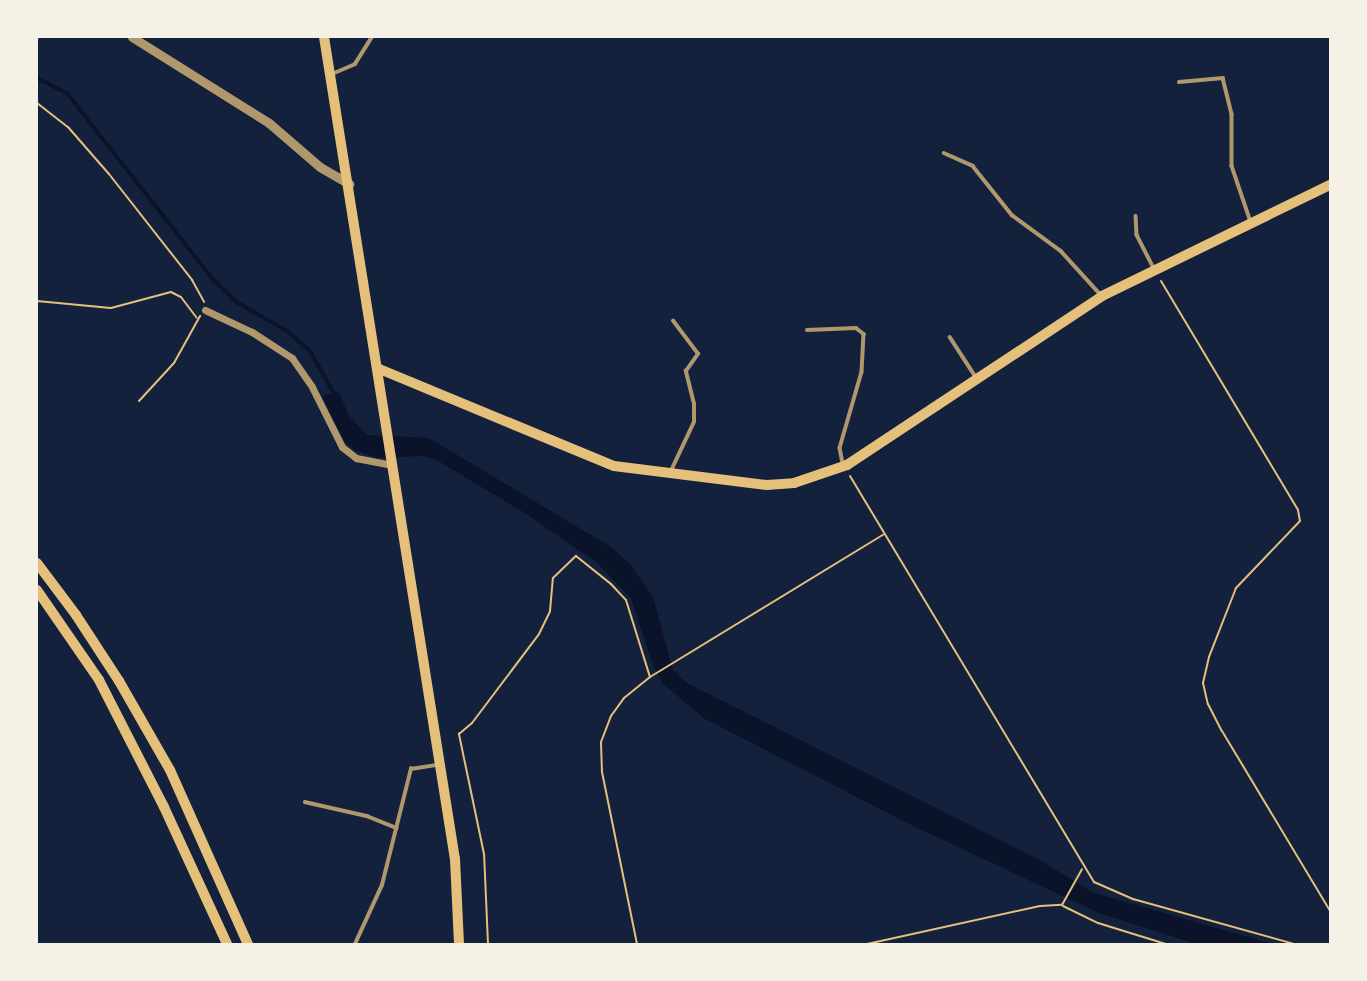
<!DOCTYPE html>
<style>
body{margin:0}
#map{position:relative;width:1367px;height:981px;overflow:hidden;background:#14213d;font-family:"Golos Text",sans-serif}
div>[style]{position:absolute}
.water>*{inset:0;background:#0b132b}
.stream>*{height:3.5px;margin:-1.75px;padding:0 1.75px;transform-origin:1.75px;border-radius:1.75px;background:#0b132b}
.path>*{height:2px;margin:-1px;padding:0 1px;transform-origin:1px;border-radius:1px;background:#e5c07b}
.service>*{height:3.5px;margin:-1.75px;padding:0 1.75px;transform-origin:1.75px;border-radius:1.75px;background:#b1986c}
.minor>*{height:7px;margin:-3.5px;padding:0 3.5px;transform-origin:3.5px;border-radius:3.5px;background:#b1986c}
.tertiary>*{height:9px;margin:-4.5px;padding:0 4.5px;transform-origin:4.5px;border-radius:4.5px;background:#b1986c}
.secondary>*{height:10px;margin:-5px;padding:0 5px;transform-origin:5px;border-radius:5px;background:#e5c07b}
.primary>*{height:10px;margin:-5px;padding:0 5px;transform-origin:5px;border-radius:5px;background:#e5c07b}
span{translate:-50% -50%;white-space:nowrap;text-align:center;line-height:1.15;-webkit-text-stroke:5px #f6f1e7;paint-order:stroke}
.frame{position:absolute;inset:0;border:38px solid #f6f1e7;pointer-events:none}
</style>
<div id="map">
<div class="water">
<div style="clip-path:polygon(339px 392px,349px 416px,367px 435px,429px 438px,611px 547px,630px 564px,653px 597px,673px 670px,687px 683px,1040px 860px,1094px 893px,1272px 944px,1196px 944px,1099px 913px,913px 826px,705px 719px,663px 684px,653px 666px,631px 598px,596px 562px,523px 512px,435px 459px,423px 456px,377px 458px,353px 449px,344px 441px,322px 396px)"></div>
</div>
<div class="stream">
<div style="left:37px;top:78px;width:35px;rotate:27deg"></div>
<div style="left:68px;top:94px;width:235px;rotate:51.9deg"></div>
<div style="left:213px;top:279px;width:33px;rotate:44deg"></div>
<div style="left:237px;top:302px;width:60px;rotate:30deg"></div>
<div style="left:289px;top:332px;width:30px;rotate:42deg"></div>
<div style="left:311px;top:352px;width:49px;rotate:60.8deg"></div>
</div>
<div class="path">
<div style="left:37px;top:39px;width:2px;rotate:-63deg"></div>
<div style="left:37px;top:103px;width:39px;rotate:38deg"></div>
<div style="left:68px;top:127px;width:62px;rotate:48.9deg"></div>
<div style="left:109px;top:174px;width:135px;rotate:51.9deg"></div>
<div style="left:192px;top:280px;width:25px;rotate:61deg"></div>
<div style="left:1161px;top:281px;width:267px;rotate:59.1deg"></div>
<div style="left:1298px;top:510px;width:11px;rotate:80deg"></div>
<div style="left:1300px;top:521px;width:93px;rotate:133.7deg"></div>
<div style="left:1236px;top:588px;width:74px;rotate:111.4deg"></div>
<div style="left:1209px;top:657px;width:27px;rotate:103deg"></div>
<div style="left:1203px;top:683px;width:22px;rotate:77deg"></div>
<div style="left:1208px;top:704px;width:30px;rotate:63deg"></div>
<div style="left:1222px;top:731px;width:210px;rotate:59deg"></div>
<div style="left:37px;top:301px;width:74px;rotate:5.4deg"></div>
<div style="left:111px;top:308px;width:62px;rotate:-14.9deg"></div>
<div style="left:171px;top:292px;width:11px;rotate:27deg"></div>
<div style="left:181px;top:297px;width:26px;rotate:53deg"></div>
<div style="left:139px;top:401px;width:52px;rotate:-47.4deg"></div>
<div style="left:174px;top:363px;width:54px;rotate:-61deg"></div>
<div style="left:850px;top:476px;width:474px;rotate:59deg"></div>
<div style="left:1094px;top:882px;width:43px;rotate:23.6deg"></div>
<div style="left:1133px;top:899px;width:167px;rotate:15.6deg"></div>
<div style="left:1063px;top:906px;width:39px;rotate:26deg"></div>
<div style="left:1098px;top:923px;width:71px;rotate:17.2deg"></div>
<div style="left:488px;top:944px;width:90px;rotate:-92.5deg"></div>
<div style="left:484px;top:854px;width:123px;rotate:-101.8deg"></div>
<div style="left:459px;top:734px;width:17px;rotate:-40deg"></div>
<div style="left:472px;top:723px;width:111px;rotate:-53deg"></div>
<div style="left:539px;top:634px;width:25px;rotate:-64deg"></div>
<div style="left:550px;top:611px;width:33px;rotate:-85deg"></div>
<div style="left:553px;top:578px;width:32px;rotate:-44deg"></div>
<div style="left:576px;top:556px;width:45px;rotate:38.7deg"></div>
<div style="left:611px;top:584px;width:22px;rotate:47deg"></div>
<div style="left:626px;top:600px;width:81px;rotate:72.7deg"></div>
<div style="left:637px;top:944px;width:176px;rotate:-101.5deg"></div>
<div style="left:602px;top:772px;width:30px;rotate:-92deg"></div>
<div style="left:601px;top:742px;width:28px;rotate:-69deg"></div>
<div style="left:611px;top:716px;width:22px;rotate:-54deg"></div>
<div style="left:624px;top:698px;width:33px;rotate:-39deg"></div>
<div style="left:650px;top:677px;width:273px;rotate:-31.4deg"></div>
<div style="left:867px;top:944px;width:177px;rotate:-12.4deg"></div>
<div style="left:1040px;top:906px;width:22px;rotate:-3deg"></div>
<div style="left:1062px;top:905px;width:41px;rotate:-60.9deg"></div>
</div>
<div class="service">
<div style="left:332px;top:74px;width:25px;rotate:-23deg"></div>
<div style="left:355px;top:64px;width:32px;rotate:-58deg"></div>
<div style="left:1179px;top:82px;width:44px;rotate:-5.2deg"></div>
<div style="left:1223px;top:78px;width:37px;rotate:76deg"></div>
<div style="left:1232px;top:114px;width:52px;rotate:90deg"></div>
<div style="left:1232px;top:166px;width:59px;rotate:71.3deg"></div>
<div style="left:944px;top:153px;width:32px;rotate:24deg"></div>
<div style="left:973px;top:166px;width:63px;rotate:51.5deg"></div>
<div style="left:1012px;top:215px;width:61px;rotate:36.3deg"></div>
<div style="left:1061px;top:251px;width:59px;rotate:47.7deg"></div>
<div style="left:1136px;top:216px;width:19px;rotate:87deg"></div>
<div style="left:1137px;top:235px;width:38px;rotate:63deg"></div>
<div style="left:807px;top:330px;width:49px;rotate:-2.3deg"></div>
<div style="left:856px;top:328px;width:10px;rotate:37deg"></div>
<div style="left:864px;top:334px;width:38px;rotate:93deg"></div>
<div style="left:862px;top:372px;width:79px;rotate:106.1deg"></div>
<div style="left:840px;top:448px;width:16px;rotate:79deg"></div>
<div style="left:950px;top:337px;width:48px;rotate:57deg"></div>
<div style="left:670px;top:473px;width:56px;rotate:-64.8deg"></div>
<div style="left:694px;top:422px;width:18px;rotate:-90deg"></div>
<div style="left:694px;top:404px;width:34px;rotate:-104deg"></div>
<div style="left:686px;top:371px;width:21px;rotate:-55deg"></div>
<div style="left:698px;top:354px;width:41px;rotate:-127.1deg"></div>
<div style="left:305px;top:802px;width:64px;rotate:12.7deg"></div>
<div style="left:367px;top:816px;width:32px;rotate:22deg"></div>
<div style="left:355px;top:944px;width:65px;rotate:-65.4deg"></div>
<div style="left:382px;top:885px;width:120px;rotate:-76deg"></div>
<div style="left:411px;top:769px;width:26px;rotate:-9deg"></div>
</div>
<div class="minor">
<div style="left:205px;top:310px;width:52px;rotate:25.1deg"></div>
<div style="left:252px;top:332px;width:48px;rotate:33deg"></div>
<div style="left:292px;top:358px;width:35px;rotate:55deg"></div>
<div style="left:312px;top:387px;width:67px;rotate:63.4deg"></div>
<div style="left:342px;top:447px;width:18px;rotate:38deg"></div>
<div style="left:356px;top:458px;width:37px;rotate:11deg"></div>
</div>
<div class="tertiary">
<div style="left:132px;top:37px;width:162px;rotate:32.1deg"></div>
<div style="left:269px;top:123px;width:67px;rotate:40.8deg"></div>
<div style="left:320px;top:167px;width:34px;rotate:30deg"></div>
</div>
<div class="secondary">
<div style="left:324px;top:37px;width:832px;rotate:80.95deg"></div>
<div style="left:455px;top:859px;width:85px;rotate:87.3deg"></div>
<div style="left:377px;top:368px;width:256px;rotate:22.5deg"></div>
<div style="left:614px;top:466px;width:154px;rotate:7.1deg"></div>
<div style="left:767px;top:485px;width:27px;rotate:-4deg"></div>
<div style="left:794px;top:483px;width:56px;rotate:-18.8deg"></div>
<div style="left:847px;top:465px;width:306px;rotate:-33.5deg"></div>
<div style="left:1102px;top:296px;width:254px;rotate:-26deg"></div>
</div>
<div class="primary">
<div style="left:37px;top:563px;width:65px;rotate:53.1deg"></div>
<div style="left:76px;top:615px;width:79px;rotate:56.9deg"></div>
<div style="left:119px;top:681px;width:103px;rotate:60.2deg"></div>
<div style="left:170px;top:770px;width:191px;rotate:65.9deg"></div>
<div style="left:37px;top:590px;width:109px;rotate:55.4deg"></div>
<div style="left:99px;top:680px;width:143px;rotate:62.9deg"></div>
<div style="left:164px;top:807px;width:151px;rotate:65.3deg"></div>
</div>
<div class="frame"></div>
</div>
